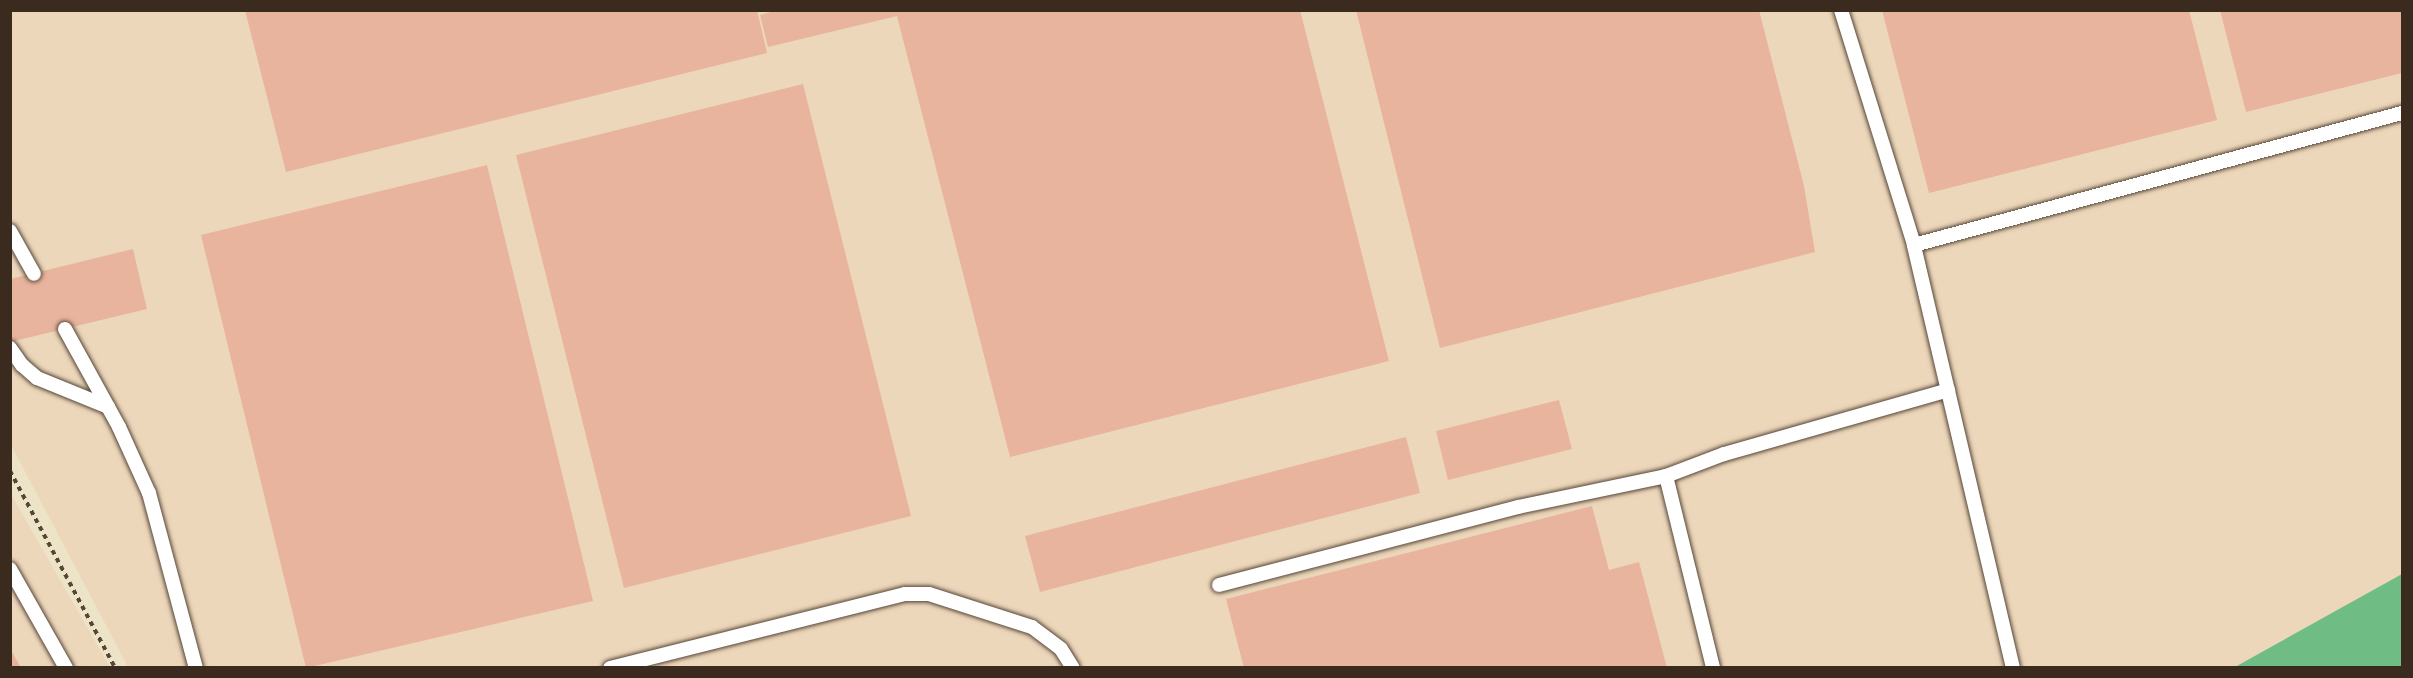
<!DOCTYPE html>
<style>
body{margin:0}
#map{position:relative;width:2413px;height:678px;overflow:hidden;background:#ede4c7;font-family:"IM FELL French Canon",serif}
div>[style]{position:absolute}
.built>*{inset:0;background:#edd7bb}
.forest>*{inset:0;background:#6fbc84}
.building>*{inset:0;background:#e8b49e}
.path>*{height:4px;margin-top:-2px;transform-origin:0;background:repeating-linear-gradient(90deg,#564637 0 4.5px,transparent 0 9px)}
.roads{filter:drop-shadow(0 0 2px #564637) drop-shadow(0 0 2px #564637)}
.lane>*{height:14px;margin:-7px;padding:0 7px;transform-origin:7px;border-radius:7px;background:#fff}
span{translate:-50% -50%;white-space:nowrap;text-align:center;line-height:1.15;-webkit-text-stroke:6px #f6f6f2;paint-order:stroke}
.frame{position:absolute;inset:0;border:12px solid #3b2a1e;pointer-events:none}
</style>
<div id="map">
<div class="built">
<div style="clip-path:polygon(10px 11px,2402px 11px,2402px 574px,2235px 668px,128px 667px,11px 445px)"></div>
<div style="clip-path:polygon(11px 494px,110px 667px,11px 667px)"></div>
</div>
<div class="forest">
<div style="clip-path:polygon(2402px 574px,2402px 667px,2235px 667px)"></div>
</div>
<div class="building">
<div style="clip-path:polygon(245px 10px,757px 10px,767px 53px,286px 172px)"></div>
<div style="clip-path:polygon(778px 10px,1300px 10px,1389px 361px,1010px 457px,897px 16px,768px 47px,760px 15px)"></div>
<div style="clip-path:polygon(1356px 10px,1759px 10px,1804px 186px,1815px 252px,1440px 348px)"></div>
<div style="clip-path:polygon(1882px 10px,2189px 10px,2217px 120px,1929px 193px)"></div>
<div style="clip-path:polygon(2220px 10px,2402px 10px,2402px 73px,2246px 112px)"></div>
<div style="clip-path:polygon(803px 84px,911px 516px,624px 588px,516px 155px)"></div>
<div style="clip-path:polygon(487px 165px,593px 601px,306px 668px,201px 235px)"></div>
<div style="clip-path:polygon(133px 249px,147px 309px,10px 342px,10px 279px)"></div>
<div style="clip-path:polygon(1559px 400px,1572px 449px,1448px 480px,1436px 431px)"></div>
<div style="clip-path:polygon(1406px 437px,1420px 493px,1040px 592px,1025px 536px)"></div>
<div style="clip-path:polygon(1592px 506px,1609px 570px,1639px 562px,1667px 668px,1244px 668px,1226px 599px)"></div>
<div style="clip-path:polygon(10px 648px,21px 668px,10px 668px)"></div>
</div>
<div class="path">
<div style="left:10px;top:471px;width:223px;rotate:61.9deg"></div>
</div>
<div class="roads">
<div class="lane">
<div style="left:1841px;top:10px;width:246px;rotate:72.7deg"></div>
<div style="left:10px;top:231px;width:49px;rotate:60.8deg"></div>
<div style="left:65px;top:329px;width:112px;rotate:61.1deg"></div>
<div style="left:119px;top:427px;width:72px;rotate:65.6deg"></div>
<div style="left:149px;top:493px;width:181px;rotate:75deg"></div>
<div style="left:10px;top:348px;width:21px;rotate:55deg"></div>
<div style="left:22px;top:365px;width:20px;rotate:41deg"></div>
<div style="left:37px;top:378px;width:77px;rotate:22.2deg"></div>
<div style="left:1666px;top:476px;width:198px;rotate:76.2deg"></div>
<div style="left:10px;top:569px;width:114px;rotate:60.5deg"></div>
<div style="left:1219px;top:585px;width:309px;rotate:-14.6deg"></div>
<div style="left:1518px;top:507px;width:151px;rotate:-11.8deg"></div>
<div style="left:1666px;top:476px;width:62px;rotate:-20.8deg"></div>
<div style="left:1724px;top:454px;width:233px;rotate:-15.9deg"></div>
<div style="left:610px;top:668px;width:304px;rotate:-14.1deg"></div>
<div style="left:905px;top:594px;width:24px"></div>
<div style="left:929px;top:594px;width:108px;rotate:17.8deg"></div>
<div style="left:1032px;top:627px;width:36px;rotate:37deg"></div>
<div style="left:1061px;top:649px;width:22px;rotate:58deg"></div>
<div style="left:2013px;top:668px;width:434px;rotate:-103.2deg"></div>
<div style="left:1914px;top:245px;width:506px;rotate:-15.14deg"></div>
</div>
</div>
<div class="frame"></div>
</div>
